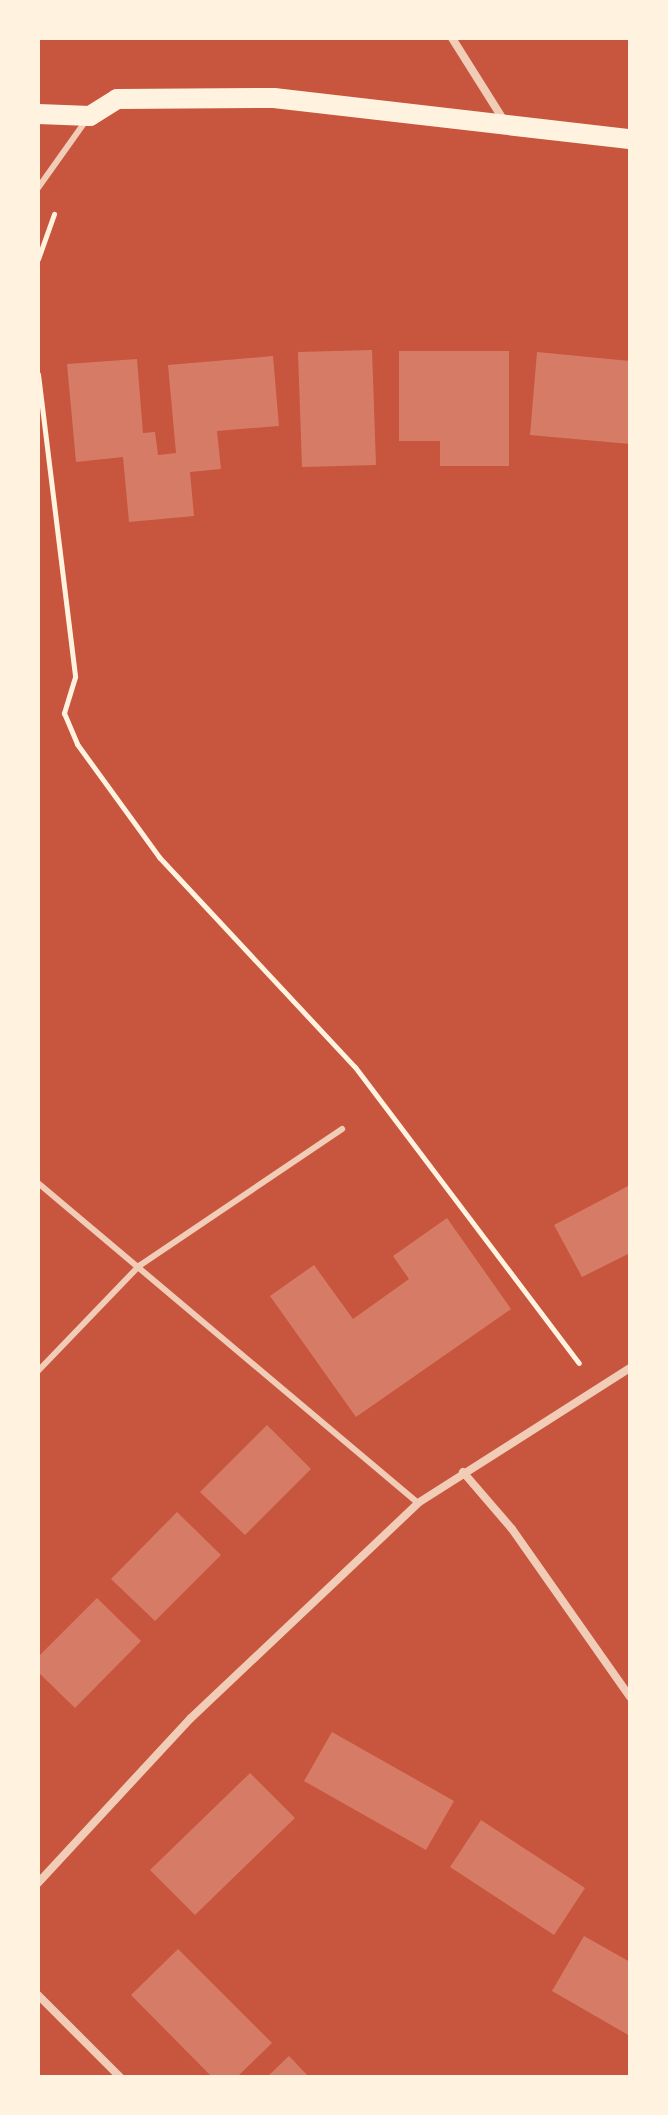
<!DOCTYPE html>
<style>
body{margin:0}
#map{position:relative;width:668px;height:2115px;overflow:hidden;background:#c8553d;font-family:"Source Sans 3",sans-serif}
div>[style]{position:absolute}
.building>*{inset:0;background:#d67c66}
.path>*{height:5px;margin:-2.5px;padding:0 2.5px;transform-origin:2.5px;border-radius:2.5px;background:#fff3e0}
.service>*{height:6px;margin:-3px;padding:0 3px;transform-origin:3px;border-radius:3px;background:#f1ccb7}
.minor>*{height:8px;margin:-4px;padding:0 4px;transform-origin:4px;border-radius:4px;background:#f1ccb7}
.primary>*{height:20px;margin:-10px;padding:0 10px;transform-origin:10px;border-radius:10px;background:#fff3e0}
span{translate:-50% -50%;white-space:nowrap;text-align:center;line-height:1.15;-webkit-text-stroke:6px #fff3e0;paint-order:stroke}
.frame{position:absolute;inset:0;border:40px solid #fff3e0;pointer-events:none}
</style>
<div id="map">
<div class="building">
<div style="clip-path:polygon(372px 350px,376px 465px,302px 467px,298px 352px)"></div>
<div style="clip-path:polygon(399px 351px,509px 351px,509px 466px,440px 466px,440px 441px,399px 441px)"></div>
<div style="clip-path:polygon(537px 352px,630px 361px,630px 444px,530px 435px)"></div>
<div style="clip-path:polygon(273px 356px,279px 426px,217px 431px,221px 469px,190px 472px,194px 516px,129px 522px,123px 457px,76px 462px,67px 364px,137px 359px,143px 433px,155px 432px,158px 455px,176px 453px,168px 365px)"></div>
<div style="clip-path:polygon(630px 1185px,630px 1253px,582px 1277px,554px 1225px)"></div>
<div style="clip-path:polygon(447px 1218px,511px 1309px,356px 1417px,270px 1296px,314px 1265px,353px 1319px,409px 1279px,393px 1256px)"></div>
<div style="clip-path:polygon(267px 1425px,311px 1469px,245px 1535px,200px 1492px)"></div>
<div style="clip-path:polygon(177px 1512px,221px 1555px,155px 1621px,111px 1579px)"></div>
<div style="clip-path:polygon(97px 1598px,141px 1641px,75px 1708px,38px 1672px,38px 1657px)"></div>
<div style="clip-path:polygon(332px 1732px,454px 1801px,426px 1850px,304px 1781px)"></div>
<div style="clip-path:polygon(250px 1773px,295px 1818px,195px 1915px,150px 1870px)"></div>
<div style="clip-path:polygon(481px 1820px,585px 1888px,554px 1935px,450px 1867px)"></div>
<div style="clip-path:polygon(584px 1936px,630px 1962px,630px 2036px,552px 1991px)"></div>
<div style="clip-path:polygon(178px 1949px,272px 2043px,237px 2077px,212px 2077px,131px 1995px)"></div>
<div style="clip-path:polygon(289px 2056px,309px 2077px,267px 2077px)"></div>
</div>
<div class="path">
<div style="left:38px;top:259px;width:48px;rotate:-70.4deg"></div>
<div style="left:38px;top:374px;width:305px;rotate:83deg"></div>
<div style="left:75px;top:677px;width:38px;rotate:107deg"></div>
<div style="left:64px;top:713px;width:34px;rotate:67deg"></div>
<div style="left:77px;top:744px;width:140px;rotate:54deg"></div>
<div style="left:159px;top:857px;width:287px;rotate:47deg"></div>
<div style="left:355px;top:1067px;width:371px;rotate:52.9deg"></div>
</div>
<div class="service">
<div style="left:38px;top:188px;width:85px;rotate:-54.6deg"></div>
<div style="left:38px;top:1183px;width:497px;rotate:40.1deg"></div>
<div style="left:38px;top:1371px;width:146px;rotate:-46.1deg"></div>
<div style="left:139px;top:1266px;width:245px;rotate:-34deg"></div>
</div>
<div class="minor">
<div style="left:452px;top:38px;width:99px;rotate:57.8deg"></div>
<div style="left:463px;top:1472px;width:75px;rotate:49.3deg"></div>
<div style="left:512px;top:1529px;width:205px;rotate:54.9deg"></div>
<div style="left:38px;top:1883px;width:225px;rotate:-47.2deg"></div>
<div style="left:191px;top:1718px;width:313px;rotate:-43.4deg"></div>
<div style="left:418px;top:1503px;width:251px;rotate:-32.5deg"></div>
<div style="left:38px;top:1995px;width:116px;rotate:45deg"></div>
</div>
<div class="primary">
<div style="left:38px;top:114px;width:52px;rotate:2.2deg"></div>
<div style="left:90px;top:116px;width:32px;rotate:-32deg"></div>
<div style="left:117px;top:99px;width:157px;rotate:-0.4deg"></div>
<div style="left:274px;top:98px;width:358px;rotate:6.6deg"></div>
</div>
<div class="frame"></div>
</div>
